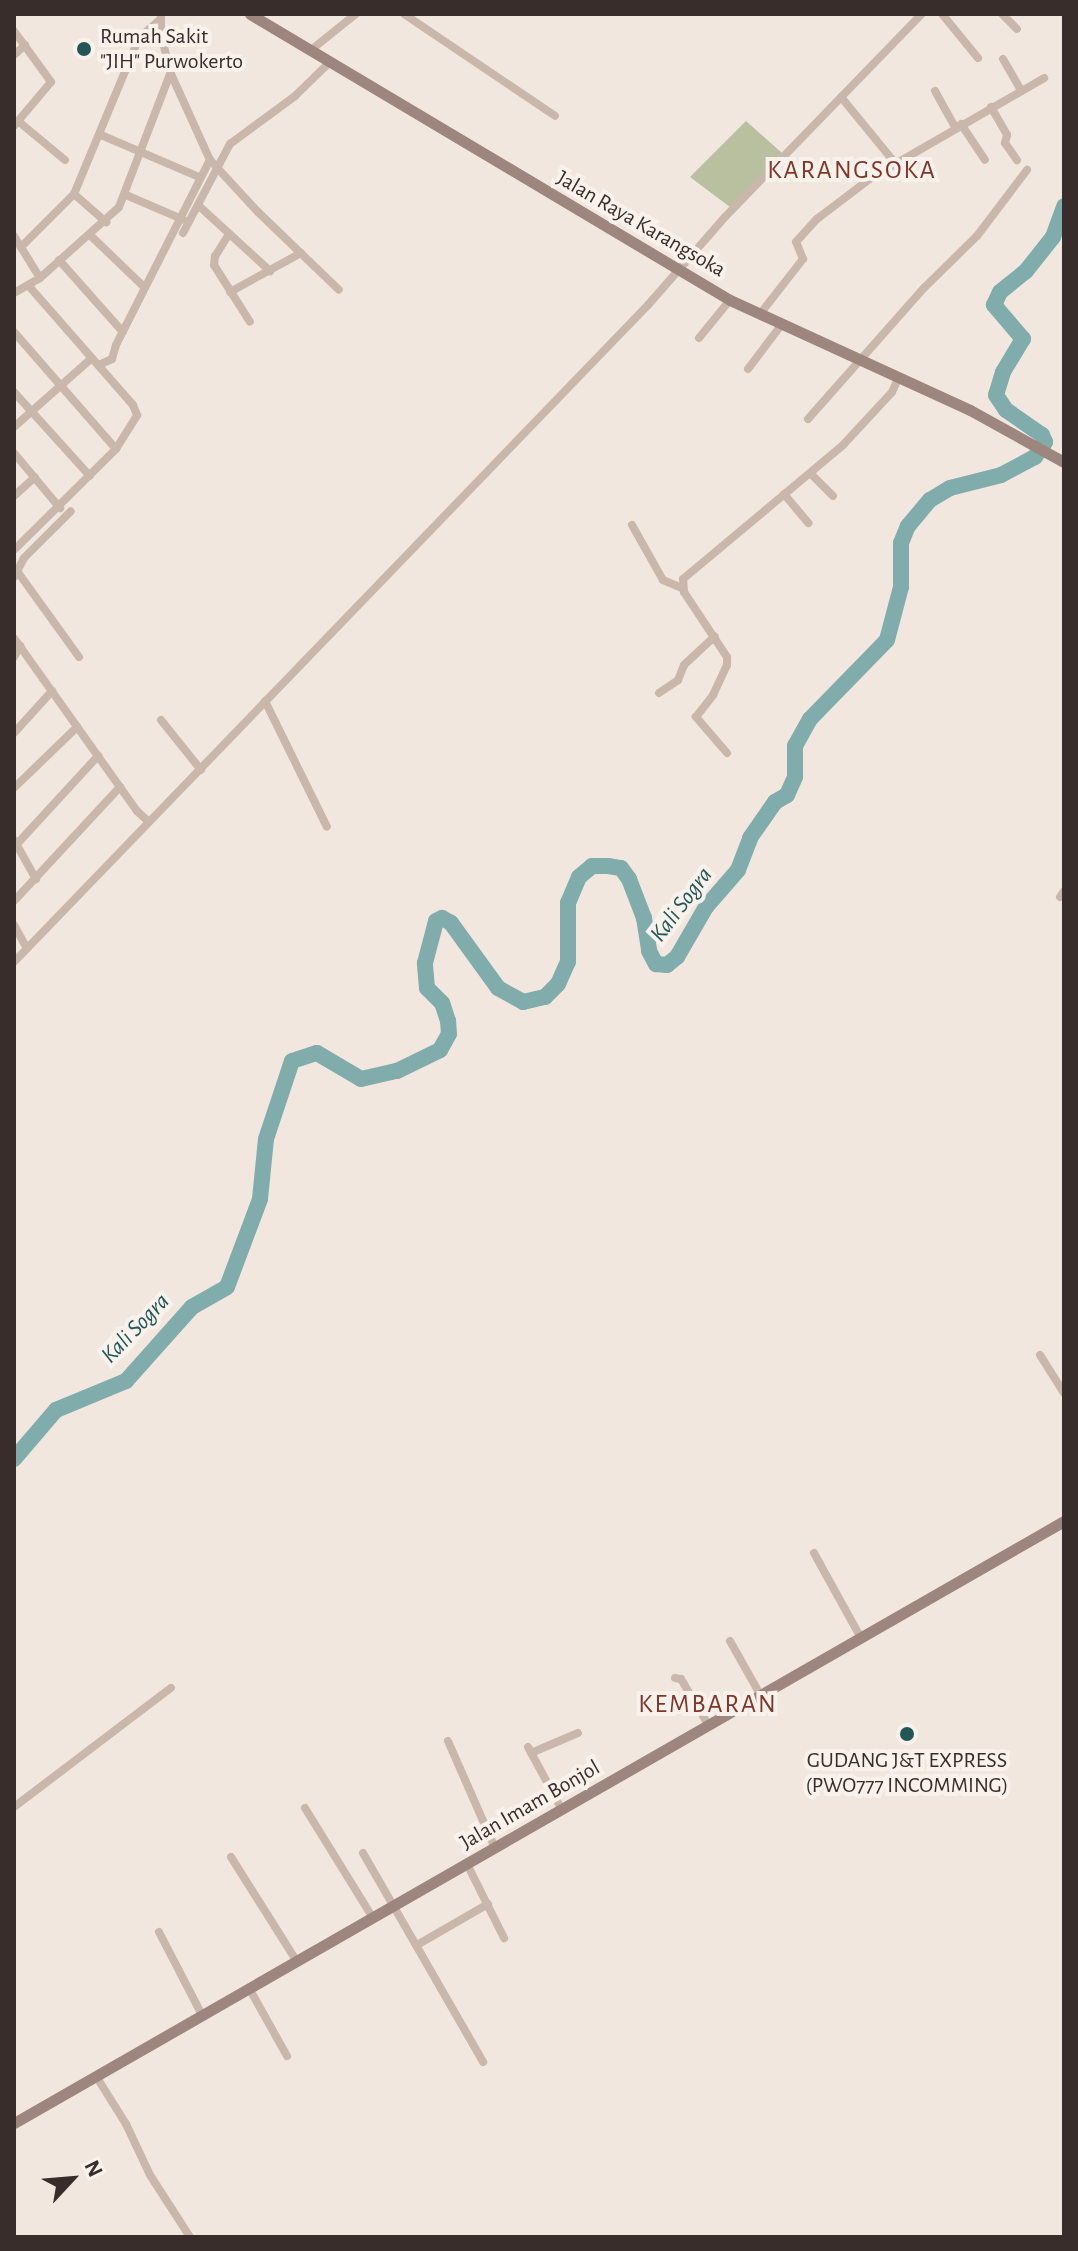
<!DOCTYPE html>
<style>
body{margin:0}
#map{position:relative;width:1078px;height:2251px;overflow:hidden;background:#f1e7df;font-family:"Alegreya Sans",sans-serif}
div>[style]{position:absolute}
.green>*{inset:0;background:#b8c0a0}
.river>*{height:16px;margin:-8px;padding:0 8px;transform-origin:8px;border-radius:8px;background:#80adab}
.minor>*{height:8px;margin:-4px;padding:0 4px;transform-origin:4px;border-radius:4px;background:#c9b7ac}
.secondary>*{height:11px;margin:-5.5px;padding:0 5.5px;transform-origin:5.5px;border-radius:5.5px;background:#9d867d}
.dots>*{width:22px;height:22px;translate:-50% -50%;box-sizing:border-box;border:4px solid #f9f2ec;border-radius:50%}
span{translate:-50% -50%;white-space:nowrap;text-align:center;line-height:1.15;-webkit-text-stroke:8px #f9f2ec;paint-order:stroke}
.poi-label{font-size:22px;color:#382d2a}
.left{translate:0 -50%;text-align:left}
.street-label{font-size:22px;color:#382d2a}
.water-label{font-size:24px;color:#225756;font-style:italic}
.quarter-label{font-size:26px;color:#823628;letter-spacing:2px}
.frame{position:absolute;inset:0;border:16px solid #382d2a;pointer-events:none}
.north{position:absolute;left:32px;top:2139px;width:80px;height:80px;-webkit-text-stroke:6px #f9f2ec;paint-order:stroke;rotate:64deg;font-size:22px;font-weight:700;line-height:32px;text-align:center;color:#382d2a}
.north::after{content:'';display:block;margin:auto;width:28px;height:36px;background:#382d2a;clip-path:polygon(50% 0,100% 100%,50% 72%,0 100%)}
</style>
<div id="map">
<div class="green">
<div style="clip-path:polygon(746px 121px,782px 153px,730px 207px,690px 177px)"></div>
</div>
<div class="river">
<div style="left:14px;top:1459px;width:65px;rotate:-49.4deg"></div>
<div style="left:56px;top:1410px;width:76px;rotate:-22.5deg"></div>
<div style="left:126px;top:1381px;width:99px;rotate:-48.3deg"></div>
<div style="left:192px;top:1307px;width:40px;rotate:-29.7deg"></div>
<div style="left:227px;top:1287px;width:94px;rotate:-69.4deg"></div>
<div style="left:260px;top:1199px;width:60px;rotate:-84.3deg"></div>
<div style="left:266px;top:1139px;width:82px;rotate:-71.6deg"></div>
<div style="left:292px;top:1061px;width:26px;rotate:-18deg"></div>
<div style="left:317px;top:1053px;width:51px;rotate:30.6deg"></div>
<div style="left:361px;top:1079px;width:37px;rotate:-13deg"></div>
<div style="left:397px;top:1071px;width:48px;rotate:-26deg"></div>
<div style="left:440px;top:1050px;width:18px;rotate:-61deg"></div>
<div style="left:449px;top:1034px;width:13px;rotate:-94deg"></div>
<div style="left:448px;top:1021px;width:19px;rotate:-108deg"></div>
<div style="left:442px;top:1003px;width:21px;rotate:-135deg"></div>
<div style="left:427px;top:988px;width:25px;rotate:-95deg"></div>
<div style="left:425px;top:963px;width:43px;rotate:-75.3deg"></div>
<div style="left:436px;top:921px;width:7px;rotate:-27deg"></div>
<div style="left:442px;top:918px;width:10px;rotate:29deg"></div>
<div style="left:451px;top:923px;width:80px;rotate:54.1deg"></div>
<div style="left:498px;top:988px;width:29px;rotate:29deg"></div>
<div style="left:523px;top:1002px;width:23px;rotate:-13deg"></div>
<div style="left:545px;top:997px;width:18px;rotate:-45deg"></div>
<div style="left:558px;top:984px;width:24px;rotate:-66deg"></div>
<div style="left:568px;top:962px;width:59px;rotate:-90deg"></div>
<div style="left:568px;top:903px;width:28px;rotate:-67deg"></div>
<div style="left:579px;top:877px;width:17px;rotate:-40deg"></div>
<div style="left:592px;top:866px;width:16px"></div>
<div style="left:608px;top:866px;width:13px;rotate:9deg"></div>
<div style="left:621px;top:868px;width:14px;rotate:54deg"></div>
<div style="left:629px;top:879px;width:42px;rotate:69deg"></div>
<div style="left:644px;top:918px;width:33px;rotate:81deg"></div>
<div style="left:649px;top:951px;width:15px;rotate:62deg"></div>
<div style="left:656px;top:964px;width:11px;rotate:5deg"></div>
<div style="left:667px;top:965px;width:13px;rotate:-39deg"></div>
<div style="left:677px;top:957px;width:58px;rotate:-59.9deg"></div>
<div style="left:706px;top:907px;width:49px;rotate:-49.1deg"></div>
<div style="left:738px;top:870px;width:34px;rotate:-69deg"></div>
<div style="left:750px;top:838px;width:44px;rotate:-55.2deg"></div>
<div style="left:775px;top:802px;width:14px;rotate:-30deg"></div>
<div style="left:787px;top:795px;width:20px;rotate:-66deg"></div>
<div style="left:795px;top:777px;width:31px;rotate:-90deg"></div>
<div style="left:795px;top:746px;width:31px;rotate:-61deg"></div>
<div style="left:810px;top:719px;width:110px;rotate:-45.7deg"></div>
<div style="left:887px;top:640px;width:55px;rotate:-75.2deg"></div>
<div style="left:901px;top:587px;width:44px;rotate:-90deg"></div>
<div style="left:901px;top:543px;width:18px;rotate:-68deg"></div>
<div style="left:908px;top:526px;width:34px;rotate:-50deg"></div>
<div style="left:930px;top:500px;width:23px;rotate:-31deg"></div>
<div style="left:950px;top:488px;width:53px;rotate:-14.3deg"></div>
<div style="left:1001px;top:475px;width:38px;rotate:-28deg"></div>
<div style="left:1035px;top:457px;width:18px;rotate:-56deg"></div>
<div style="left:1045px;top:442px;width:8px;rotate:-113deg"></div>
<div style="left:1042px;top:435px;width:44px;rotate:-145.2deg"></div>
<div style="left:1006px;top:410px;width:18px;rotate:-124deg"></div>
<div style="left:996px;top:395px;width:24px;rotate:-73deg"></div>
<div style="left:1003px;top:372px;width:39px;rotate:-59deg"></div>
<div style="left:1023px;top:339px;width:45px;rotate:-130.5deg"></div>
<div style="left:994px;top:305px;width:14px;rotate:-65deg"></div>
<div style="left:1000px;top:292px;width:33px;rotate:-39deg"></div>
<div style="left:1026px;top:271px;width:43px;rotate:-51.5deg"></div>
<div style="left:1053px;top:237px;width:33px;rotate:-70deg"></div>
</div>
<div class="minor">
<div style="left:161px;top:14px;width:21px;rotate:90deg"></div>
<div style="left:161px;top:35px;width:40px;rotate:75.6deg"></div>
<div style="left:171px;top:74px;width:94px;rotate:65.6deg"></div>
<div style="left:210px;top:160px;width:71px;rotate:47.3deg"></div>
<div style="left:258px;top:212px;width:112px;rotate:43.9deg"></div>
<div style="left:404px;top:14px;width:182px;rotate:34deg"></div>
<div style="left:942px;top:14px;width:57px;rotate:50.7deg"></div>
<div style="left:1002px;top:14px;width:21px;rotate:45deg"></div>
<div style="left:14px;top:31px;width:63px;rotate:54deg"></div>
<div style="left:51px;top:82px;width:57px;rotate:130.1deg"></div>
<div style="left:311px;top:50px;width:58px;rotate:-38.7deg"></div>
<div style="left:14px;top:55px;width:15px;rotate:-42deg"></div>
<div style="left:1003px;top:59px;width:36px;rotate:60deg"></div>
<div style="left:935px;top:91px;width:41px;rotate:60.9deg"></div>
<div style="left:841px;top:97px;width:85px;rotate:50.7deg"></div>
<div style="left:991px;top:107px;width:32px;rotate:60deg"></div>
<div style="left:1007px;top:135px;width:8px;rotate:104deg"></div>
<div style="left:1005px;top:143px;width:21px;rotate:55deg"></div>
<div style="left:18px;top:121px;width:61px;rotate:39.7deg"></div>
<div style="left:961px;top:124px;width:43px;rotate:56.3deg"></div>
<div style="left:101px;top:135px;width:107px;rotate:23.2deg"></div>
<div style="left:74px;top:194px;width:43px;rotate:41.2deg"></div>
<div style="left:126px;top:195px;width:63px;rotate:23.3deg"></div>
<div style="left:198px;top:205px;width:98px;rotate:42.5deg"></div>
<div style="left:183px;top:233px;width:101px;rotate:-62.2deg"></div>
<div style="left:230px;top:144px;width:81px;rotate:-36.4deg"></div>
<div style="left:295px;top:96px;width:50px;rotate:-44.2deg"></div>
<div style="left:229px;top:234px;width:26px;rotate:122deg"></div>
<div style="left:215px;top:256px;width:9px;rotate:96deg"></div>
<div style="left:214px;top:265px;width:67px;rotate:57.7deg"></div>
<div style="left:90px;top:235px;width:76px;rotate:43.9deg"></div>
<div style="left:14px;top:236px;width:49px;rotate:58.2deg"></div>
<div style="left:21px;top:247px;width:75px;rotate:-45deg"></div>
<div style="left:74px;top:194px;width:169px;rotate:-67.4deg"></div>
<div style="left:139px;top:38px;width:28px;rotate:-41deg"></div>
<div style="left:59px;top:260px;width:96px;rotate:48.4deg"></div>
<div style="left:230px;top:292px;width:81px;rotate:-28.8deg"></div>
<div style="left:14px;top:293px;width:30px;rotate:-30deg"></div>
<div style="left:40px;top:278px;width:106px;rotate:-41.9deg"></div>
<div style="left:119px;top:207px;width:142px;rotate:-69deg"></div>
<div style="left:760px;top:314px;width:70px;rotate:-52deg"></div>
<div style="left:803px;top:259px;width:18px;rotate:-112deg"></div>
<div style="left:796px;top:242px;width:31px;rotate:-48deg"></div>
<div style="left:817px;top:219px;width:68px;rotate:-37.2deg"></div>
<div style="left:871px;top:178px;width:200px;rotate:-30deg"></div>
<div style="left:14px;top:332px;width:155px;rotate:48.9deg"></div>
<div style="left:699px;top:338px;width:49px;rotate:-50.8deg"></div>
<div style="left:99px;top:365px;width:14px;rotate:-25deg"></div>
<div style="left:112px;top:359px;width:15px;rotate:-74deg"></div>
<div style="left:116px;top:345px;width:208px;rotate:-63.1deg"></div>
<div style="left:748px;top:369px;width:56px;rotate:-52.9deg"></div>
<div style="left:14px;top:392px;width:113px;rotate:47.9deg"></div>
<div style="left:808px;top:419px;width:175px;rotate:-48.5deg"></div>
<div style="left:924px;top:288px;width:74px;rotate:-44.5deg"></div>
<div style="left:977px;top:236px;width:83px;rotate:-52.9deg"></div>
<div style="left:14px;top:427px;width:104px;rotate:-41.5deg"></div>
<div style="left:14px;top:453px;width:72px;rotate:50.1deg"></div>
<div style="left:811px;top:474px;width:31px;rotate:45deg"></div>
<div style="left:784px;top:494px;width:38px;rotate:50deg"></div>
<div style="left:14px;top:496px;width:28px;rotate:-42deg"></div>
<div style="left:632px;top:525px;width:63px;rotate:60.6deg"></div>
<div style="left:663px;top:580px;width:21px;rotate:23deg"></div>
<div style="left:14px;top:550px;width:144px;rotate:-44.7deg"></div>
<div style="left:116px;top:449px;width:40px;rotate:-58deg"></div>
<div style="left:137px;top:415px;width:11px;rotate:-112deg"></div>
<div style="left:133px;top:405px;width:158px;rotate:-131.2deg"></div>
<div style="left:17px;top:571px;width:106px;rotate:54.2deg"></div>
<div style="left:14px;top:577px;width:21px;rotate:-62deg"></div>
<div style="left:24px;top:558px;width:66px;rotate:-45deg"></div>
<div style="left:14px;top:638px;width:212px;rotate:54.6deg"></div>
<div style="left:137px;top:811px;width:16px;rotate:43deg"></div>
<div style="left:14px;top:657px;width:13px;rotate:-61deg"></div>
<div style="left:659px;top:693px;width:23px;rotate:-34deg"></div>
<div style="left:678px;top:680px;width:16px;rotate:-68deg"></div>
<div style="left:684px;top:665px;width:42px;rotate:-43.1deg"></div>
<div style="left:265px;top:701px;width:140px;rotate:63.8deg"></div>
<div style="left:161px;top:720px;width:64px;rotate:51.3deg"></div>
<div style="left:14px;top:733px;width:57px;rotate:-47.9deg"></div>
<div style="left:727px;top:753px;width:48px;rotate:-130.7deg"></div>
<div style="left:696px;top:717px;width:28px;rotate:-52deg"></div>
<div style="left:713px;top:695px;width:33px;rotate:-65deg"></div>
<div style="left:727px;top:665px;width:8px;rotate:-90deg"></div>
<div style="left:727px;top:657px;width:78px;rotate:-123.5deg"></div>
<div style="left:684px;top:592px;width:13px;rotate:-94deg"></div>
<div style="left:683px;top:579px;width:209px;rotate:-39.9deg"></div>
<div style="left:843px;top:445px;width:72px;rotate:-47.2deg"></div>
<div style="left:892px;top:392px;width:14px;rotate:-65deg"></div>
<div style="left:14px;top:788px;width:88px;rotate:-44.1deg"></div>
<div style="left:14px;top:840px;width:45px;rotate:60.6deg"></div>
<div style="left:17px;top:844px;width:120px;rotate:-47.4deg"></div>
<div style="left:1060px;top:897px;width:7px;rotate:-56deg"></div>
<div style="left:14px;top:901px;width:156px;rotate:-47.1deg"></div>
<div style="left:14px;top:925px;width:26px;rotate:61deg"></div>
<div style="left:14px;top:962px;width:913px;rotate:-46.02deg"></div>
<div style="left:648px;top:305px;width:117px;rotate:-48.8deg"></div>
<div style="left:725px;top:217px;width:283px;rotate:-45.9deg"></div>
<div style="left:1040px;top:1355px;width:45px;rotate:57.7deg"></div>
<div style="left:814px;top:1553px;width:97px;rotate:61.1deg"></div>
<div style="left:730px;top:1641px;width:63px;rotate:60.6deg"></div>
<div style="left:675px;top:1678px;width:6px;rotate:9deg"></div>
<div style="left:681px;top:1679px;width:55px;rotate:59.2deg"></div>
<div style="left:448px;top:1741px;width:117px;rotate:66.3deg"></div>
<div style="left:528px;top:1747px;width:72px;rotate:61.6deg"></div>
<div style="left:531px;top:1753px;width:51px;rotate:-23.1deg"></div>
<div style="left:14px;top:1807px;width:197px;rotate:-37.2deg"></div>
<div style="left:305px;top:1808px;width:129px;rotate:58.3deg"></div>
<div style="left:363px;top:1853px;width:241px;rotate:60.1deg"></div>
<div style="left:231px;top:1857px;width:124px;rotate:57.8deg"></div>
<div style="left:467px;top:1864px;width:83px;rotate:63.4deg"></div>
<div style="left:159px;top:1932px;width:93px;rotate:62.6deg"></div>
<div style="left:417px;top:1945px;width:82px;rotate:-30deg"></div>
<div style="left:249px;top:1988px;width:78px;rotate:60.8deg"></div>
<div style="left:96px;top:2076px;width:57px;rotate:58deg"></div>
<div style="left:126px;top:2124px;width:56px;rotate:64.8deg"></div>
<div style="left:150px;top:2175px;width:74px;rotate:57.2deg"></div>
</div>
<div class="secondary">
<div style="left:250px;top:14px;width:559px;rotate:30.79deg"></div>
<div style="left:730px;top:300px;width:264px;rotate:24.6deg"></div>
<div style="left:970px;top:410px;width:107px;rotate:29deg"></div>
<div style="left:14px;top:2123px;width:1210px;rotate:-29.83deg"></div>
</div>
<div class="dots">
<div style="left:84px;top:49px;background:#225756"></div>
<div style="left:907px;top:1734px;background:#225756"></div>
</div>
<div class="poi-label">
<span class="left" style="left:100px;top:49px">Rumah Sakit<br>"JIH" Purwokerto</span>
<span style="left:907px;top:1773px">GUDANG J&amp;T EXPRESS<br>(PWO777 INCOMMING)</span>
</div>
<div class="street-label">
<span style="left:641px;top:224px;rotate:30deg">Jalan Raya Karangsoka</span>
<span style="left:530px;top:1805px;rotate:-30deg">Jalan Imam Bonjol</span>
</div>
<div class="water-label">
<span style="left:682px;top:905px;rotate:-53deg">Kali Sogra</span>
<span style="left:136px;top:1329px;rotate:-46deg">Kali Sogra</span>
</div>
<div class="quarter-label">
<span style="left:852px;top:171px">KARANGSOKA</span>
<span style="left:708px;top:1705px">KEMBARAN</span>
</div>
<div class="frame"></div>
<div class="north">N</div>
</div>
